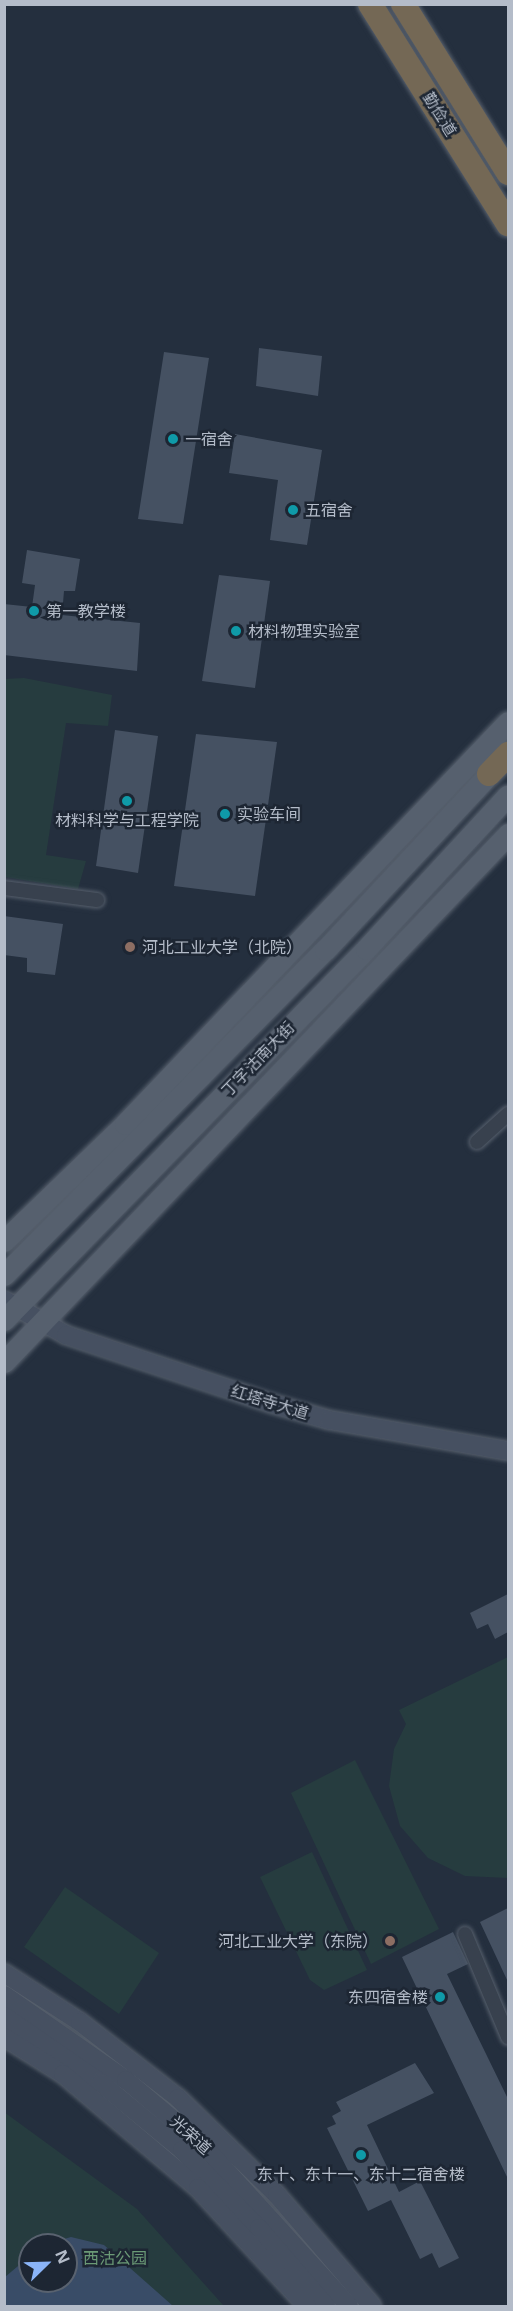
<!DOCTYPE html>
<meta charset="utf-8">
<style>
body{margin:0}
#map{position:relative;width:513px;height:2311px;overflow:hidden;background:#242f3e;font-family:"Open Sans","Noto Sans SC",sans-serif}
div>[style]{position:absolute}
.green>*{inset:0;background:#263c3f}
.water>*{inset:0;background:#394c67}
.building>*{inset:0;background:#455162}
.roads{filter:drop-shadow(0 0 2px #565f6c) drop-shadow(0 0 2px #565f6c)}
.street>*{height:14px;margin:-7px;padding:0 7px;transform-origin:7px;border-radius:7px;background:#38414e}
.secondary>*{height:18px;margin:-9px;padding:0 9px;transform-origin:9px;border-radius:9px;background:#465061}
.primary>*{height:21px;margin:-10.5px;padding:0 10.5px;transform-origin:10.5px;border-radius:10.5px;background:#56606e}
.highway>*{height:24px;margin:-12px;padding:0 12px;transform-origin:12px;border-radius:12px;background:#746855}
.dots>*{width:16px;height:16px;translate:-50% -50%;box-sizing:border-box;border:3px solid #1d2633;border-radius:50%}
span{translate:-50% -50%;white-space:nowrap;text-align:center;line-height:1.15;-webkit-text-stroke:5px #1d2633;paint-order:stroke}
.street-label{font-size:16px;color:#b4bcc9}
.poi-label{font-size:16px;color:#b4bcc9}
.left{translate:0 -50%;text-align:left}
.right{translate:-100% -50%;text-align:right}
.park-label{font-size:16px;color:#6b9a76}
.frame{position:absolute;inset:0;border:6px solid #b4bcc9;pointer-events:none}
.north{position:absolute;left:18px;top:2233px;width:60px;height:60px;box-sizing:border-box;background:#1d2633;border:2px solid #59626f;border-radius:50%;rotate:67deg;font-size:16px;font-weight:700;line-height:24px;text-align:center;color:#b4bcc9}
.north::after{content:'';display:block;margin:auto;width:21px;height:27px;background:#8ab4f8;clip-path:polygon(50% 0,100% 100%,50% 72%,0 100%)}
</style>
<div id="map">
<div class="green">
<div style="clip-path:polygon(24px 678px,112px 695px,108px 726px,66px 723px,46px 855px,86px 861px,78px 889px,5px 877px,5px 679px)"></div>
<div style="clip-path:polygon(508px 1657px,508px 1878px,465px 1876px,428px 1858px,400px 1826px,389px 1786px,394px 1749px,406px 1724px,399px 1710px)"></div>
<div style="clip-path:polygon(355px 1760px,439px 1929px,371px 1964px,291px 1793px)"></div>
<div style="clip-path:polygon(312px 1852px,367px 1970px,324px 1990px,310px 1980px,260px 1877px)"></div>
<div style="clip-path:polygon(65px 1887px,159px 1953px,119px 2014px,24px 1947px)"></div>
<div style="clip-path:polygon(evenodd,4px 2112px,137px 2209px,224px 2306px,5px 2306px,4px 2112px,30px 2245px,66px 2245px,66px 2281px,30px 2281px,30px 2245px)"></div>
</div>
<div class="water">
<div style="clip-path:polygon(71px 2237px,104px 2245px,173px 2306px,5px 2306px,5px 2277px,30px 2256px,30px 2281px,66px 2281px,66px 2245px,44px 2245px)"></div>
</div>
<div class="building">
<div style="clip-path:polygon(259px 348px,322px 356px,318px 396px,256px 386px)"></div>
<div style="clip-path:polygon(164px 352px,209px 358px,183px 524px,138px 519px)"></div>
<div style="clip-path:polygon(235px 434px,322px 450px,307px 545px,270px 540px,278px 480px,229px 473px)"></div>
<div style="clip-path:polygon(27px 550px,80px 559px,75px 591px,64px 591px,62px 615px,140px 623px,137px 671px,4px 655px,4px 604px,32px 607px,35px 585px,22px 583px)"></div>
<div style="clip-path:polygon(219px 575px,270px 581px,255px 688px,202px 681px)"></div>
<div style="clip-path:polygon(115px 730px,158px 736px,138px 873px,96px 866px)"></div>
<div style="clip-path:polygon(196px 734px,277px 742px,255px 896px,174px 886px)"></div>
<div style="clip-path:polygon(4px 916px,63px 924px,55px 975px,27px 972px,27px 958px,4px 955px)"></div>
<div style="clip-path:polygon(508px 1594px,508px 1632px,495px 1639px,488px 1624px,477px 1629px,470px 1613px)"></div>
<div style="clip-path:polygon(508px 1908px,508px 1982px,480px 1922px)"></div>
<div style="clip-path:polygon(453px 1932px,468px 1964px,447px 1974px,508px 2099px,508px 2179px,402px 1957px)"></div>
<div style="clip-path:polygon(415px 2063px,434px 2093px,367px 2125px,399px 2192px,420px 2181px,459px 2258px,439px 2268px,432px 2253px,420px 2259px,391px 2200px,368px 2211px,327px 2128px,336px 2124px,332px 2116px,341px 2111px,336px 2102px)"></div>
</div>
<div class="roads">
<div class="street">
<div style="left:4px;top:888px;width:94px;rotate:7.4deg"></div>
<div style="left:477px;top:1142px;width:42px;rotate:-42.1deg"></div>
<div style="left:465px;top:1934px;width:112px;rotate:67.3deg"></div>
</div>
<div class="secondary">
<div style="left:4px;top:1300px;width:71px;rotate:29.4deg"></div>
<div style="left:66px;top:1335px;width:215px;rotate:18.4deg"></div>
<div style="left:270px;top:1403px;width:61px;rotate:16.1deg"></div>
<div style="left:329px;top:1420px;width:182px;rotate:9.8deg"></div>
<div style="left:4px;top:1973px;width:90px;rotate:32.8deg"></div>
<div style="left:80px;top:2022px;width:124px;rotate:37.8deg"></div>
<div style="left:178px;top:2098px;width:139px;rotate:44.4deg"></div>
<div style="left:277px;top:2195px;width:146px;rotate:49.4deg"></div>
<div style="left:4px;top:1995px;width:149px;rotate:34.9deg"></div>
<div style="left:126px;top:2080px;width:101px;rotate:40.2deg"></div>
<div style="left:203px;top:2145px;width:217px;rotate:47.8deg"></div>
<div style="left:4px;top:2016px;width:118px;rotate:34.6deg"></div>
<div style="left:101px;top:2083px;width:105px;rotate:39.6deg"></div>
<div style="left:182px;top:2150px;width:110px;rotate:45.4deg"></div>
<div style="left:259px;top:2228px;width:103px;rotate:49.3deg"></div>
<div style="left:4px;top:2037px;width:70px;rotate:32.1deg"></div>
<div style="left:63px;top:2074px;width:177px;rotate:40.2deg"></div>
<div style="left:198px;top:2188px;width:161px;rotate:47.3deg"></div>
</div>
<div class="primary">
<div style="left:4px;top:1241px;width:168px;rotate:-44deg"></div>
<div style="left:125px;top:1124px;width:555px;rotate:-46.39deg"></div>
<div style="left:4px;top:1275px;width:457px;rotate:-45.4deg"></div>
<div style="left:325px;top:950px;width:241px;rotate:-47deg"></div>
<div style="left:4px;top:1320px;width:518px;rotate:-45.7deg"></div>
<div style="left:366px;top:949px;width:209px;rotate:-47.3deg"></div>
<div style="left:4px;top:1362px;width:730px;rotate:-46.33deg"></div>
</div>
<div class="highway">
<div style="left:370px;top:4px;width:260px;rotate:57.9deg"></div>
<div style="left:403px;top:4px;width:199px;rotate:58.1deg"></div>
<div style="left:489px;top:774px;width:28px;rotate:-46deg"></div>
</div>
</div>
<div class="dots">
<div style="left:173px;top:439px;background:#0f9aa8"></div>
<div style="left:293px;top:510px;background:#0f9aa8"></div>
<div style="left:34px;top:611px;background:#0f9aa8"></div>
<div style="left:236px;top:631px;background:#0f9aa8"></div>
<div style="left:127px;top:801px;background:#0f9aa8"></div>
<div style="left:225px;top:814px;background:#0f9aa8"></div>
<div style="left:130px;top:947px;background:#8d6e63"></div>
<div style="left:390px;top:1941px;background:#8d6e63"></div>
<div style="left:440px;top:1997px;background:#0f9aa8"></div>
<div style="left:361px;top:2155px;background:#0f9aa8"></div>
</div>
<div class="street-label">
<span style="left:440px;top:114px;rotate:58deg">勤俭道</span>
<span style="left:258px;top:1059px;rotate:-46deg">丁字沽南大街</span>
<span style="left:270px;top:1402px;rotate:17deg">红塔寺大道</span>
<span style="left:191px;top:2135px;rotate:42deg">光荣道</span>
</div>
<div class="poi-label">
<span class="left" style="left:185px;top:439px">一宿舍</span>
<span class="left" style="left:305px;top:510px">五宿舍</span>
<span class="left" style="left:46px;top:611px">第一教学楼</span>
<span class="left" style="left:248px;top:631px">材料物理实验室</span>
<span class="left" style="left:237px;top:814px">实验车间</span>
<span style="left:127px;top:820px">材料科学与工程学院</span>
<span class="left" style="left:142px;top:947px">河北工业大学（北院）</span>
<span class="right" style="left:378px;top:1941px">河北工业大学（东院）</span>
<span class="right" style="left:428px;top:1997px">东四宿舍楼</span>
<span style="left:361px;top:2174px">东十、东十一、东十二宿舍楼</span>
</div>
<div class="park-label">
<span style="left:115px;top:2258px">西沽公园</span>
</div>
<div class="frame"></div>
<div class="north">N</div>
</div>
